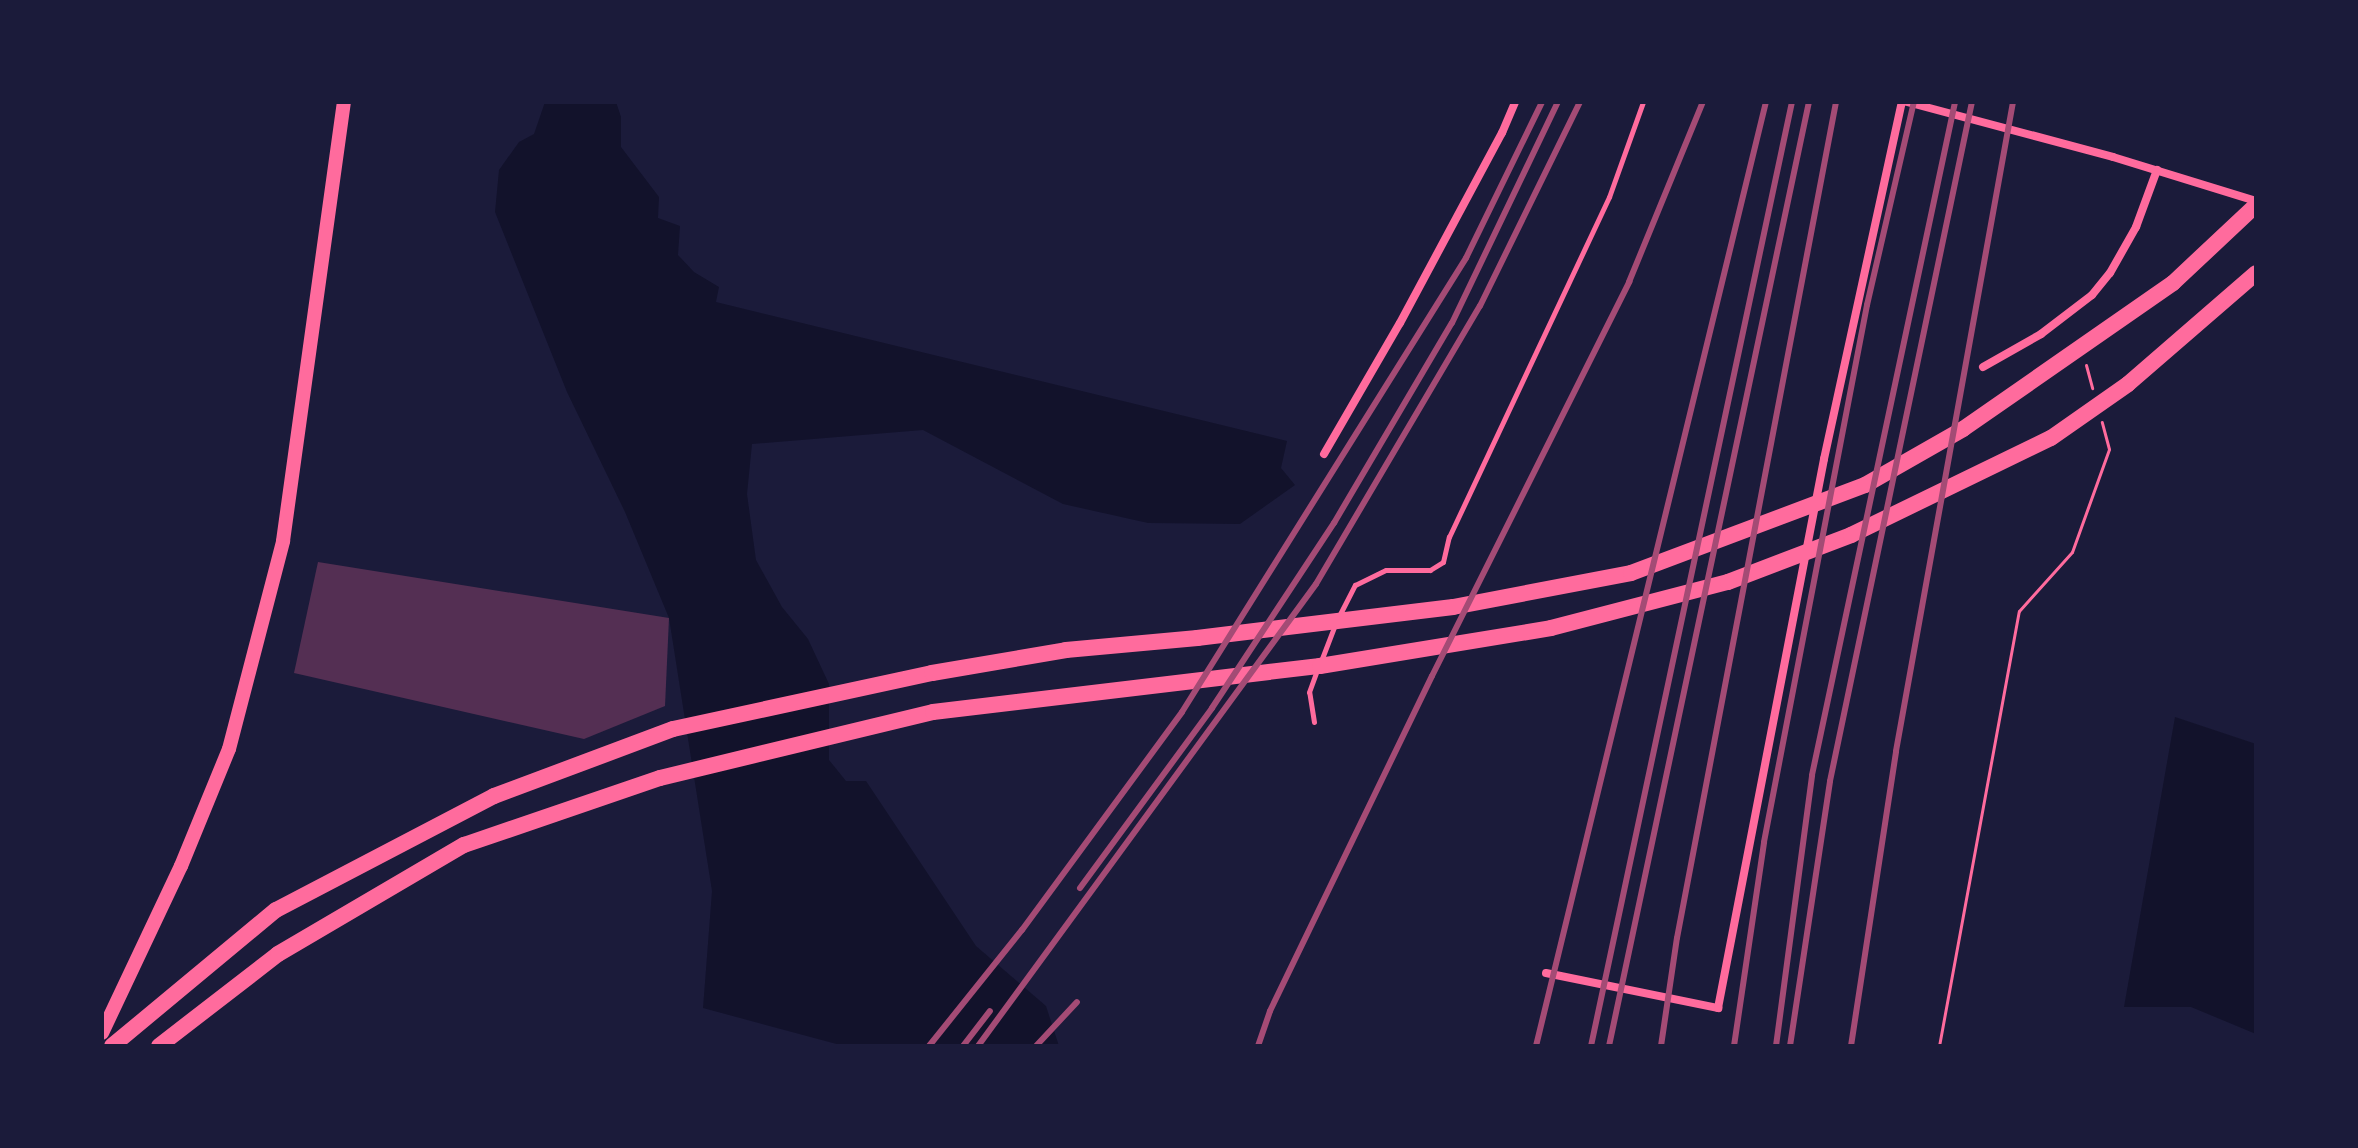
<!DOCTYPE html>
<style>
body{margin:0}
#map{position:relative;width:2358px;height:1148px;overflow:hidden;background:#1b1b3a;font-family:Arial,sans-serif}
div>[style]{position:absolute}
.water>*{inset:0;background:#12122b}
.building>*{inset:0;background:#542f53}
.path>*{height:3px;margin:-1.5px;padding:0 1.5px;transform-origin:1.5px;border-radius:1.5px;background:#ff6b9d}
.service>*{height:5px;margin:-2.5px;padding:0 2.5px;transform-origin:2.5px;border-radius:2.5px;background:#ff6b9d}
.minor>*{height:8px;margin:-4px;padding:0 4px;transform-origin:4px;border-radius:4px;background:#ff6b9d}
.secondary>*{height:14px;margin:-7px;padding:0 7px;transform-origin:7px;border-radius:7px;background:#ff6b9d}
.trunk>*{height:16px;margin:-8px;padding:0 8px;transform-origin:8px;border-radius:8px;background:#ff6b9d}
.rail>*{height:6px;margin:-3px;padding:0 3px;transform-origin:3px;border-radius:3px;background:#a44b75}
span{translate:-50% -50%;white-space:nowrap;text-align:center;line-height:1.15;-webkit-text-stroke:7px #1b1b3a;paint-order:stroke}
.frame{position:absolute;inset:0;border:104px solid #1b1b3a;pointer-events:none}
</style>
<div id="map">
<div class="water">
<div style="clip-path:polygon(545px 102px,616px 102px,621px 117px,621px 147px,659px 197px,658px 218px,680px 226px,678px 255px,694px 272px,719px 287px,716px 302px,1287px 441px,1281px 468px,1295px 485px,1240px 524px,1148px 523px,1063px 504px,923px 430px,752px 444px,747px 494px,756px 560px,782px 607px,808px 639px,829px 684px,829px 760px,846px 781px,866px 781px,976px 946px,1046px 1006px,1059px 1046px,844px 1046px,703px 1008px,712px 891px,669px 618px,625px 512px,567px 392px,495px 212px,499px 170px,519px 142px,534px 134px)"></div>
<div style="clip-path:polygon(2175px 717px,2256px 744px,2256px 1034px,2191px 1007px,2124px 1007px)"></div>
</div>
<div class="building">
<div style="clip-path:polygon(318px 562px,669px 618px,665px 706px,584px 739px,294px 673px)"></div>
</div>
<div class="path">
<div style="left:2086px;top:365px;width:24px;rotate:75deg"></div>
<div style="left:1939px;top:1046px;width:442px;rotate:-79.6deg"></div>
<div style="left:2019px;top:611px;width:79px;rotate:-48.1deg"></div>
<div style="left:2072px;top:552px;width:109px;rotate:-70.2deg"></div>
<div style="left:2109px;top:449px;width:28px;rotate:-105deg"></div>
</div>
<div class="service">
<div style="left:1339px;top:616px;width:35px;rotate:-63deg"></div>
<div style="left:1355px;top:585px;width:34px;rotate:-26deg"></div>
<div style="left:1386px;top:570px;width:44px"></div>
<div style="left:1430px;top:570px;width:15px;rotate:-32deg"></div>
<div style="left:1443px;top:562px;width:26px;rotate:-77deg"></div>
<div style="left:1449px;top:537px;width:376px;rotate:-64.8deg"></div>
<div style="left:1609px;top:197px;width:101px;rotate:-70.3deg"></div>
<div style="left:1321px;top:661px;width:39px;rotate:-69deg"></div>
<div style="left:1314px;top:722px;width:30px;rotate:-99deg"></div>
<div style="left:1309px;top:692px;width:23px;rotate:-70deg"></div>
</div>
<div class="minor">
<div style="left:1907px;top:102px;width:213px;rotate:14.9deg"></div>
<div style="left:2113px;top:157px;width:150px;rotate:17.1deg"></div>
<div style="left:1983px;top:367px;width:67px;rotate:-29.6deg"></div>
<div style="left:2041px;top:334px;width:64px;rotate:-37.4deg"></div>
<div style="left:2092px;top:295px;width:28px;rotate:-51deg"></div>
<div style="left:2110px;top:273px;width:53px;rotate:-60.5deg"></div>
<div style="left:2136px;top:227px;width:61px;rotate:-69.8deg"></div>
<div style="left:1324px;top:454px;width:151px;rotate:-59.9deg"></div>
<div style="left:1400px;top:323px;width:216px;rotate:-61.8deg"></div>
<div style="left:1502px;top:133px;width:34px;rotate:-67deg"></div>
<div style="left:1546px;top:973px;width:176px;rotate:11.5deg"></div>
<div style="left:1718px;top:1008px;width:559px;rotate:-79.07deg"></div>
<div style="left:1824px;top:459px;width:365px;rotate:-77.7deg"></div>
</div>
<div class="secondary">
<div style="left:102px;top:1033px;width:185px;rotate:-64.7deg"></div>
<div style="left:181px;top:866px;width:126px;rotate:-67.7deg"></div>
<div style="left:229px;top:749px;width:215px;rotate:-75.4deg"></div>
<div style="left:283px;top:541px;width:443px;rotate:-82.1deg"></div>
</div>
<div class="trunk">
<div style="left:112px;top:1046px;width:213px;rotate:-39.7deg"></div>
<div style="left:276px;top:910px;width:246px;rotate:-27.6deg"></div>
<div style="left:494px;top:796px;width:191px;rotate:-20.5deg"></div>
<div style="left:673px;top:729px;width:265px;rotate:-12.2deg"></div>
<div style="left:932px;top:673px;width:136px;rotate:-9.7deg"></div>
<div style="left:1066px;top:650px;width:132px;rotate:-5.2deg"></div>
<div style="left:1197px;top:638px;width:258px;rotate:-6.9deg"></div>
<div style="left:1453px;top:607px;width:181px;rotate:-10.8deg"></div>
<div style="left:1631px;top:573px;width:250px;rotate:-20.6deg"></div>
<div style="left:1865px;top:485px;width:113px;rotate:-29.7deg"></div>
<div style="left:1963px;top:429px;width:256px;rotate:-34.8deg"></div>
<div style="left:2173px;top:283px;width:114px;rotate:-43.2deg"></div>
<div style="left:159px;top:1046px;width:150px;rotate:-37.7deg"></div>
<div style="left:278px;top:954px;width:216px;rotate:-30.4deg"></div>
<div style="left:464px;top:845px;width:207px;rotate:-18.9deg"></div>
<div style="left:660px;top:778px;width:281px;rotate:-13.6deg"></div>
<div style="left:933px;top:712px;width:390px;rotate:-6.8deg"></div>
<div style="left:1320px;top:666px;width:234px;rotate:-9.3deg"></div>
<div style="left:1551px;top:628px;width:183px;rotate:-14.6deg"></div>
<div style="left:1728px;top:582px;width:132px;rotate:-20.9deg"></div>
<div style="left:1851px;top:535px;width:222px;rotate:-25.9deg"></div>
<div style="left:2051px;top:438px;width:94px;rotate:-35deg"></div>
<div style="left:2128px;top:384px;width:169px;rotate:-40.9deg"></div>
</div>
<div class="rail">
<div style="left:1080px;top:888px;width:223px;rotate:-53.7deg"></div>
<div style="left:1212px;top:708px;width:222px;rotate:-56.6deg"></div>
<div style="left:1334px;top:523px;width:232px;rotate:-59.5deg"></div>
<div style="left:1452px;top:323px;width:245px;rotate:-64.4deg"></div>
<div style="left:929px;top:1046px;width:149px;rotate:-51.3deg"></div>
<div style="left:1022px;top:930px;width:270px;rotate:-53.7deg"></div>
<div style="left:1182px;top:712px;width:536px;rotate:-57.97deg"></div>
<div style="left:1466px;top:258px;width:174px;rotate:-64deg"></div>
<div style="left:963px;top:1046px;width:44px;rotate:-52.4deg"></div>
<div style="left:978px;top:1046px;width:572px;rotate:-53.81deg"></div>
<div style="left:1316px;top:584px;width:323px;rotate:-59.5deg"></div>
<div style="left:1480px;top:306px;width:227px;rotate:-63.9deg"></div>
<div style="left:1036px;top:1046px;width:60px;rotate:-47deg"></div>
<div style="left:1258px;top:1046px;width:37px;rotate:-71deg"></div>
<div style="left:1270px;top:1011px;width:372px;rotate:-64.2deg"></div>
<div style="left:1432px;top:676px;width:441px;rotate:-63.4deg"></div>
<div style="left:1629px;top:282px;width:195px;rotate:-67.7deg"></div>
<div style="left:1536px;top:1046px;width:972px;rotate:-76.31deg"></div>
<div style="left:1591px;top:1046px;width:965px;rotate:-77.98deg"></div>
<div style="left:1609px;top:1046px;width:965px;rotate:-78.04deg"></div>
<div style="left:1661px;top:1046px;width:109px;rotate:-81.6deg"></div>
<div style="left:1677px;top:938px;width:851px;rotate:-79.23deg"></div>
<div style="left:1734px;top:1046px;width:206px;rotate:-81.6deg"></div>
<div style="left:1764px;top:842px;width:547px;rotate:-79.14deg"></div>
<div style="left:1867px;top:305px;width:208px;rotate:-77deg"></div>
<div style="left:1776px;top:1046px;width:273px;rotate:-82.4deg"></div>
<div style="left:1812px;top:775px;width:688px;rotate:-78deg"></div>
<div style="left:1790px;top:1046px;width:268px;rotate:-81.4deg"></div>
<div style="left:1830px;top:781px;width:694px;rotate:-78.19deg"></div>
<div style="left:1851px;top:1046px;width:298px;rotate:-81.3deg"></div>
<div style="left:1896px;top:751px;width:659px;rotate:-79.78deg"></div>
</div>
<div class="frame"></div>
</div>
